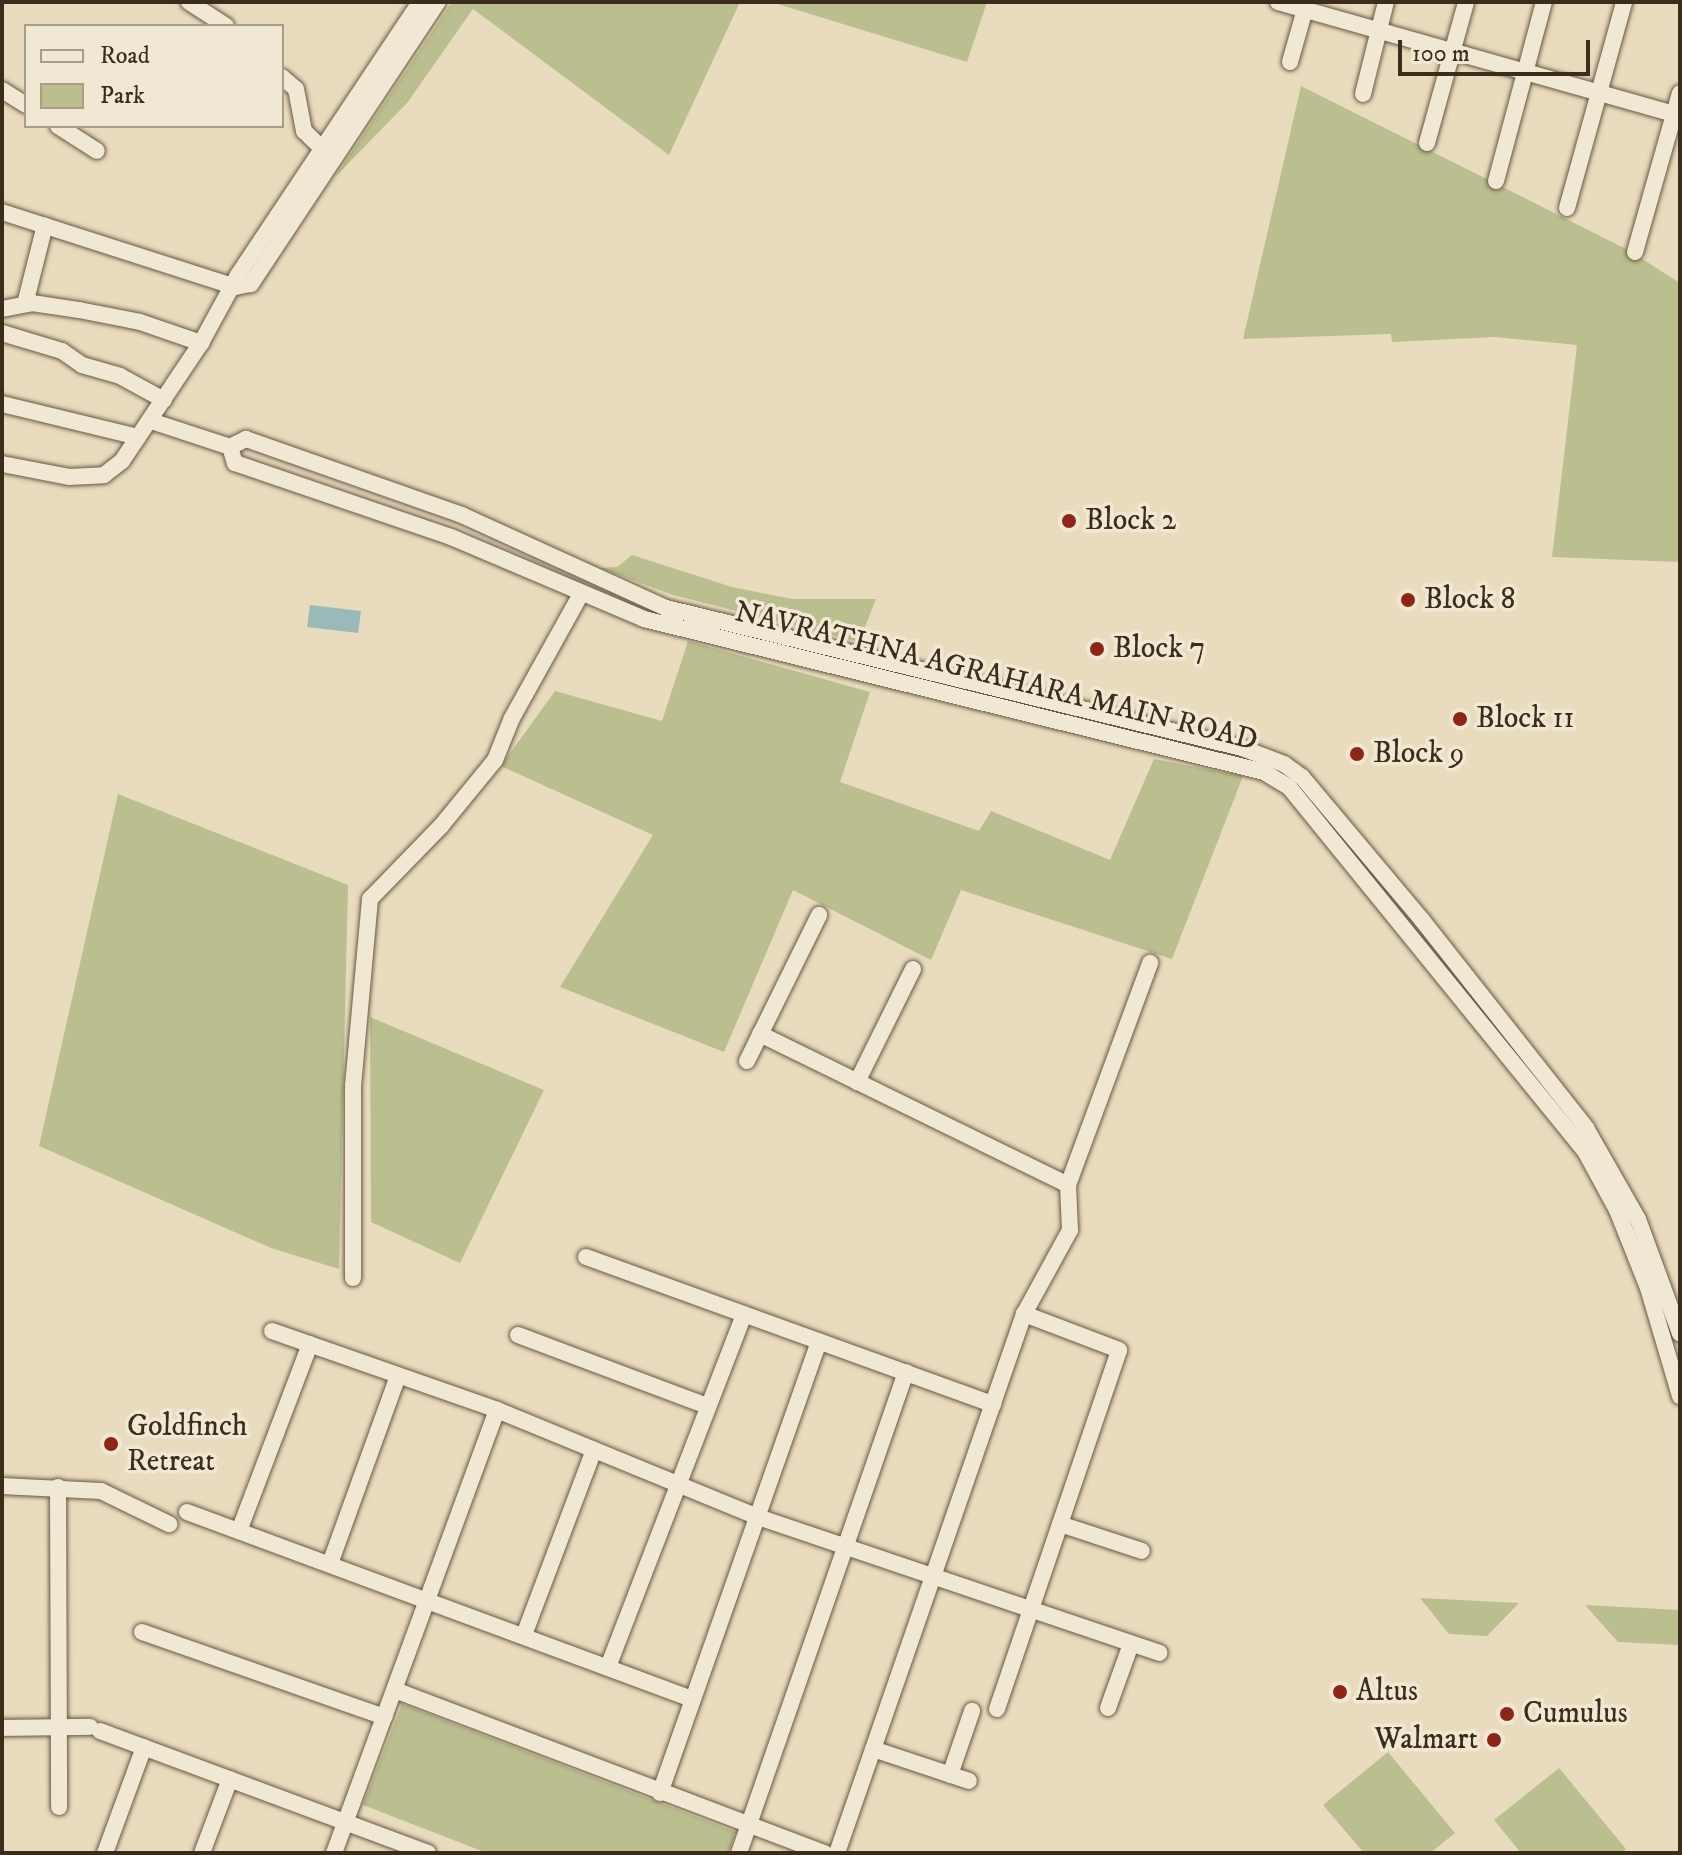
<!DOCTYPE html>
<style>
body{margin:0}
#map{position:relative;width:1682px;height:1855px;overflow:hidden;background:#e9dbbd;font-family:"IM FELL DW Pica",serif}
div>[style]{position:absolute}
.green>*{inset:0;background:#bbbe8e}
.water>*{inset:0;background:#9ab9b9}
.roads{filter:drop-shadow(0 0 2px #675844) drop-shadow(0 0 2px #675844)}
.minor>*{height:16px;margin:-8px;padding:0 8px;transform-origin:8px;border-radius:8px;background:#f1e8d4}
.dots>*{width:22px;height:22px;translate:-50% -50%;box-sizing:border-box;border:4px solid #f1e8d4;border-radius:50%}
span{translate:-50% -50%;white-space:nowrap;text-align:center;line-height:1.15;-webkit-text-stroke:7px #f1e8d4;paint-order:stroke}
.poi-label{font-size:30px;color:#3c2c1c}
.left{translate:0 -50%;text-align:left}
.right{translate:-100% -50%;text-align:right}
.street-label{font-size:30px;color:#3c2c1c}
.frame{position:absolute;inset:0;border:4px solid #3c2c1c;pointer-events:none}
.legend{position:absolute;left:24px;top:24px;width:260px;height:104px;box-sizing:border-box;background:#f1e8d4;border:2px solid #a99d8a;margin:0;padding:10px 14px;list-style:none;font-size:24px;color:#3c2c1c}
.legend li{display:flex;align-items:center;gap:16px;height:40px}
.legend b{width:40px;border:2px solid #a99d8a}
.scale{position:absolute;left:1398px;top:40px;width:192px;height:36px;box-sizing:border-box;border:4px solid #3c2c1c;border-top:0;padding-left:10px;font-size:24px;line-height:28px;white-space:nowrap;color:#3c2c1c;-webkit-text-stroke:6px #f1e8d4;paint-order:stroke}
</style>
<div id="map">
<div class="green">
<div style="clip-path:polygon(452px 2px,740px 2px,669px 155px,473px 9px,407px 103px,335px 177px)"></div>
<div style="clip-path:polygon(771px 2px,987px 2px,967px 62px)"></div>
<div style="clip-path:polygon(1301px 86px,1628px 250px,1680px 283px,1680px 562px,1552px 557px,1577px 345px,1495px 337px,1392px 342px,1391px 334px,1243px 339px)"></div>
<div style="clip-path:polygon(632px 555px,732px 587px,792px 599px,876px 599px,859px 642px,673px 595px,600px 568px,617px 567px)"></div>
<div style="clip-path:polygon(688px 641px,870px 692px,840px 782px,979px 831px,991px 811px,1110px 860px,1154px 759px,1243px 776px,1172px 959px,961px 890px,931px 960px,793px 890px,724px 1052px,560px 987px,653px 835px,501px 766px,555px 691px,662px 721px)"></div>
<div style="clip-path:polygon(118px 794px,348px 885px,339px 1269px,271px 1248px,39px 1146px)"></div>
<div style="clip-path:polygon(370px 1017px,544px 1090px,460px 1263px,371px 1222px)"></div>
<div style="clip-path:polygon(1420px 1598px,1519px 1603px,1487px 1636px,1449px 1634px)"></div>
<div style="clip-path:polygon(1585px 1605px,1680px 1610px,1680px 1645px,1618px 1642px)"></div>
<div style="clip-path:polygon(402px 1704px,736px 1832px,728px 1853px,487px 1853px,363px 1805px)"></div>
<div style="clip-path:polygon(1388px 1752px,1455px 1833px,1430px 1853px,1364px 1853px,1323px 1805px)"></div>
<div style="clip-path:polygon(1559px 1768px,1626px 1849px,1621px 1853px,1521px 1853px,1494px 1820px)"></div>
</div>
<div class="water">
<div style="clip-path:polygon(310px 605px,361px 611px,358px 633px,307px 627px)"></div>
</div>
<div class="roads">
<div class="minor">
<div style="left:189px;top:2px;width:44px;rotate:33deg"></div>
<div style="left:1278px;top:2px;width:418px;rotate:15.8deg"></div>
<div style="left:1290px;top:62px;width:62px;rotate:-74.2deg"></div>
<div style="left:282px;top:77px;width:18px;rotate:41deg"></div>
<div style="left:296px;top:89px;width:43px;rotate:79.2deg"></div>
<div style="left:304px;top:131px;width:28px;rotate:44deg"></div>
<div style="left:2px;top:90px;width:28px;rotate:32deg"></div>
<div style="left:1363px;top:94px;width:95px;rotate:-76deg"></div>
<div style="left:58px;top:126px;width:46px;rotate:32.7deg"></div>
<div style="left:1427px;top:143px;width:146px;rotate:-74.5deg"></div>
<div style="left:1496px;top:181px;width:185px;rotate:-75deg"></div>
<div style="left:1567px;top:208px;width:214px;rotate:-74.5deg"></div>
<div style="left:2px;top:212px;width:245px;rotate:17.8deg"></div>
<div style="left:235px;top:287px;width:16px;rotate:-11deg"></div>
<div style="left:251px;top:284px;width:338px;rotate:-56.5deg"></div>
<div style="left:1635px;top:252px;width:165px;rotate:-74.2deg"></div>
<div style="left:25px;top:304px;width:81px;rotate:-75.8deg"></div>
<div style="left:2px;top:309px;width:31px;rotate:-11deg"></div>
<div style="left:32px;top:303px;width:48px;rotate:8.5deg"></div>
<div style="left:79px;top:310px;width:62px;rotate:11.1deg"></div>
<div style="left:140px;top:322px;width:65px;rotate:19deg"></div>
<div style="left:2px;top:333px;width:63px;rotate:16.7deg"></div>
<div style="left:62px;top:351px;width:24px;rotate:35deg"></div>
<div style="left:82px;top:365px;width:40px;rotate:16deg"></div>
<div style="left:120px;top:376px;width:50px;rotate:28.6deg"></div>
<div style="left:2px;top:404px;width:140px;rotate:13.6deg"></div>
<div style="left:151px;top:421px;width:83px;rotate:18.2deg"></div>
<div style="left:230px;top:447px;width:18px;rotate:-27deg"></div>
<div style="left:246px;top:439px;width:229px;rotate:19.4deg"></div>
<div style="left:462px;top:515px;width:224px;rotate:24.5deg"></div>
<div style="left:666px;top:608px;width:593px;rotate:13.66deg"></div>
<div style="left:1242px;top:748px;width:45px;rotate:20.9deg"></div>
<div style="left:1284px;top:764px;width:22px;rotate:36deg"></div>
<div style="left:1302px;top:777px;width:187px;rotate:50deg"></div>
<div style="left:1422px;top:920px;width:265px;rotate:51.7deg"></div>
<div style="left:1586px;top:1128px;width:105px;rotate:60.3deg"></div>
<div style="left:1638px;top:1219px;width:122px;rotate:69.9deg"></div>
<div style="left:230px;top:447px;width:17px;rotate:73deg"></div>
<div style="left:235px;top:463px;width:228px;rotate:18.9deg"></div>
<div style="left:451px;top:537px;width:210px;rotate:23deg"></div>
<div style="left:644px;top:619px;width:639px;rotate:13.86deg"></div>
<div style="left:1264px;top:772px;width:29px;rotate:31deg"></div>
<div style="left:1289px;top:787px;width:471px;rotate:50.9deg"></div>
<div style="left:1586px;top:1153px;width:65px;rotate:61.5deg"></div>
<div style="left:1617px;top:1210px;width:84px;rotate:68.3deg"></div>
<div style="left:1648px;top:1288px;width:113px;rotate:73.5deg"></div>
<div style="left:2px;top:464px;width:68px;rotate:11deg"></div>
<div style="left:69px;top:477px;width:35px;rotate:-3deg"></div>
<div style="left:104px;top:475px;width:23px;rotate:-38deg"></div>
<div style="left:122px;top:461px;width:142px;rotate:-56.2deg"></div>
<div style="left:201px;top:343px;width:77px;rotate:-61.4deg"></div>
<div style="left:238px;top:275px;width:328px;rotate:-56.3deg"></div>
<div style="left:760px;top:1034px;width:343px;rotate:26.1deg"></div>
<div style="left:747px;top:1061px;width:163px;rotate:-63.7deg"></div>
<div style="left:857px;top:1082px;width:126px;rotate:-63.6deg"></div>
<div style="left:586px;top:1257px;width:433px;rotate:19.9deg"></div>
<div style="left:353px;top:1278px;width:192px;rotate:-90deg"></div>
<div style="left:353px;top:1086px;width:188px;rotate:-84.8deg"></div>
<div style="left:370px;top:899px;width:102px;rotate:-45.8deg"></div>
<div style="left:441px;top:826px;width:85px;rotate:-50.7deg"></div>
<div style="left:495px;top:760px;width:45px;rotate:-68deg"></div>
<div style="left:512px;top:718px;width:142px;rotate:-60.9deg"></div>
<div style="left:272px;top:1331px;width:238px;rotate:19.3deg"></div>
<div style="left:497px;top:1410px;width:279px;rotate:22.3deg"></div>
<div style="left:755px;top:1516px;width:427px;rotate:18.7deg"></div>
<div style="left:518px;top:1335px;width:202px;rotate:20.6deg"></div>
<div style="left:2px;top:1486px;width:99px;rotate:2.9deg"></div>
<div style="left:101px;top:1491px;width:76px;rotate:25.9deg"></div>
<div style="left:58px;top:1487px;width:320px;rotate:89.8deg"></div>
<div style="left:187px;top:1512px;width:539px;rotate:20.32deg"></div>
<div style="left:1060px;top:1524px;width:86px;rotate:18.2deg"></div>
<div style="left:239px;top:1531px;width:200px;rotate:-69.2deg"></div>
<div style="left:331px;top:1561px;width:197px;rotate:-70.1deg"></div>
<div style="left:142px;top:1632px;width:257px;rotate:19.3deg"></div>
<div style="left:524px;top:1635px;width:198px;rotate:-69.3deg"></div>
<div style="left:608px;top:1667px;width:378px;rotate:-68.9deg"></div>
<div style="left:395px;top:1690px;width:460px;rotate:20.8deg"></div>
<div style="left:1108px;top:1708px;width:68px;rotate:-70.2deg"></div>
<div style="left:997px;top:1709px;width:379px;rotate:-71.2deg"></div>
<div style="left:1119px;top:1350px;width:102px;rotate:-159.2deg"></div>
<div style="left:2px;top:1728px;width:88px;rotate:-0.7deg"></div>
<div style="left:100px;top:1731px;width:350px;rotate:20.4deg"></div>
<div style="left:873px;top:1749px;width:101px;rotate:18.4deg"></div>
<div style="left:950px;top:1775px;width:68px;rotate:-71deg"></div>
<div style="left:660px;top:1793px;width:479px;rotate:-70.6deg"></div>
<div style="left:105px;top:1853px;width:113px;rotate:-69.8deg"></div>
<div style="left:202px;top:1853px;width:79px;rotate:-69.3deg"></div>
<div style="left:334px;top:1853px;width:472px;rotate:-69.8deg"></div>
<div style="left:739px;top:1853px;width:509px;rotate:-70.85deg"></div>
<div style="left:837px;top:1853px;width:571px;rotate:-70.87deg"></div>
<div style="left:1024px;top:1314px;width:96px;rotate:-61.3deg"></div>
<div style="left:1070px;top:1230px;width:45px;rotate:-92.5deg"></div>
<div style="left:1068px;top:1185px;width:237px;rotate:-69.7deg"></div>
</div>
</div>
<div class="dots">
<div style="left:1069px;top:521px;background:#8f2418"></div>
<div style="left:1408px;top:600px;background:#8f2418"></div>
<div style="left:1097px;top:649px;background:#8f2418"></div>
<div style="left:1460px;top:719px;background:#8f2418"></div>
<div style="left:1357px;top:754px;background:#8f2418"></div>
<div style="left:111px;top:1444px;background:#8f2418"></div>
<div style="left:1340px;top:1692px;background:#8f2418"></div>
<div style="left:1507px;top:1714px;background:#8f2418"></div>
<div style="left:1494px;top:1740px;background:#8f2418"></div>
</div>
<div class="poi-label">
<span class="left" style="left:1085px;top:521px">Block 2</span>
<span class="left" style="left:1424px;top:600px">Block 8</span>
<span class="left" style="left:1113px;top:649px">Block 7</span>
<span class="left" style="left:1476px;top:719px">Block 11</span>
<span class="left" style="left:1373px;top:754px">Block 9</span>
<span class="left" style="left:127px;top:1444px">Goldfinch<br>Retreat</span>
<span class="left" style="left:1356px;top:1692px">Altus</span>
<span class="left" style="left:1523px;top:1714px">Cumulus</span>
<span class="right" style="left:1478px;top:1740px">Walmart</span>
</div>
<div class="street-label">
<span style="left:996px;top:677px;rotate:14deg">NAVRATHNA AGRAHARA MAIN ROAD</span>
</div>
<div class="frame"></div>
<ul class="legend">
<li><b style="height:10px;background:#f1e8d4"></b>Road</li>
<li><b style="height:22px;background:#bbbe8e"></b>Park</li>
</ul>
<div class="scale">100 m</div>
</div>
